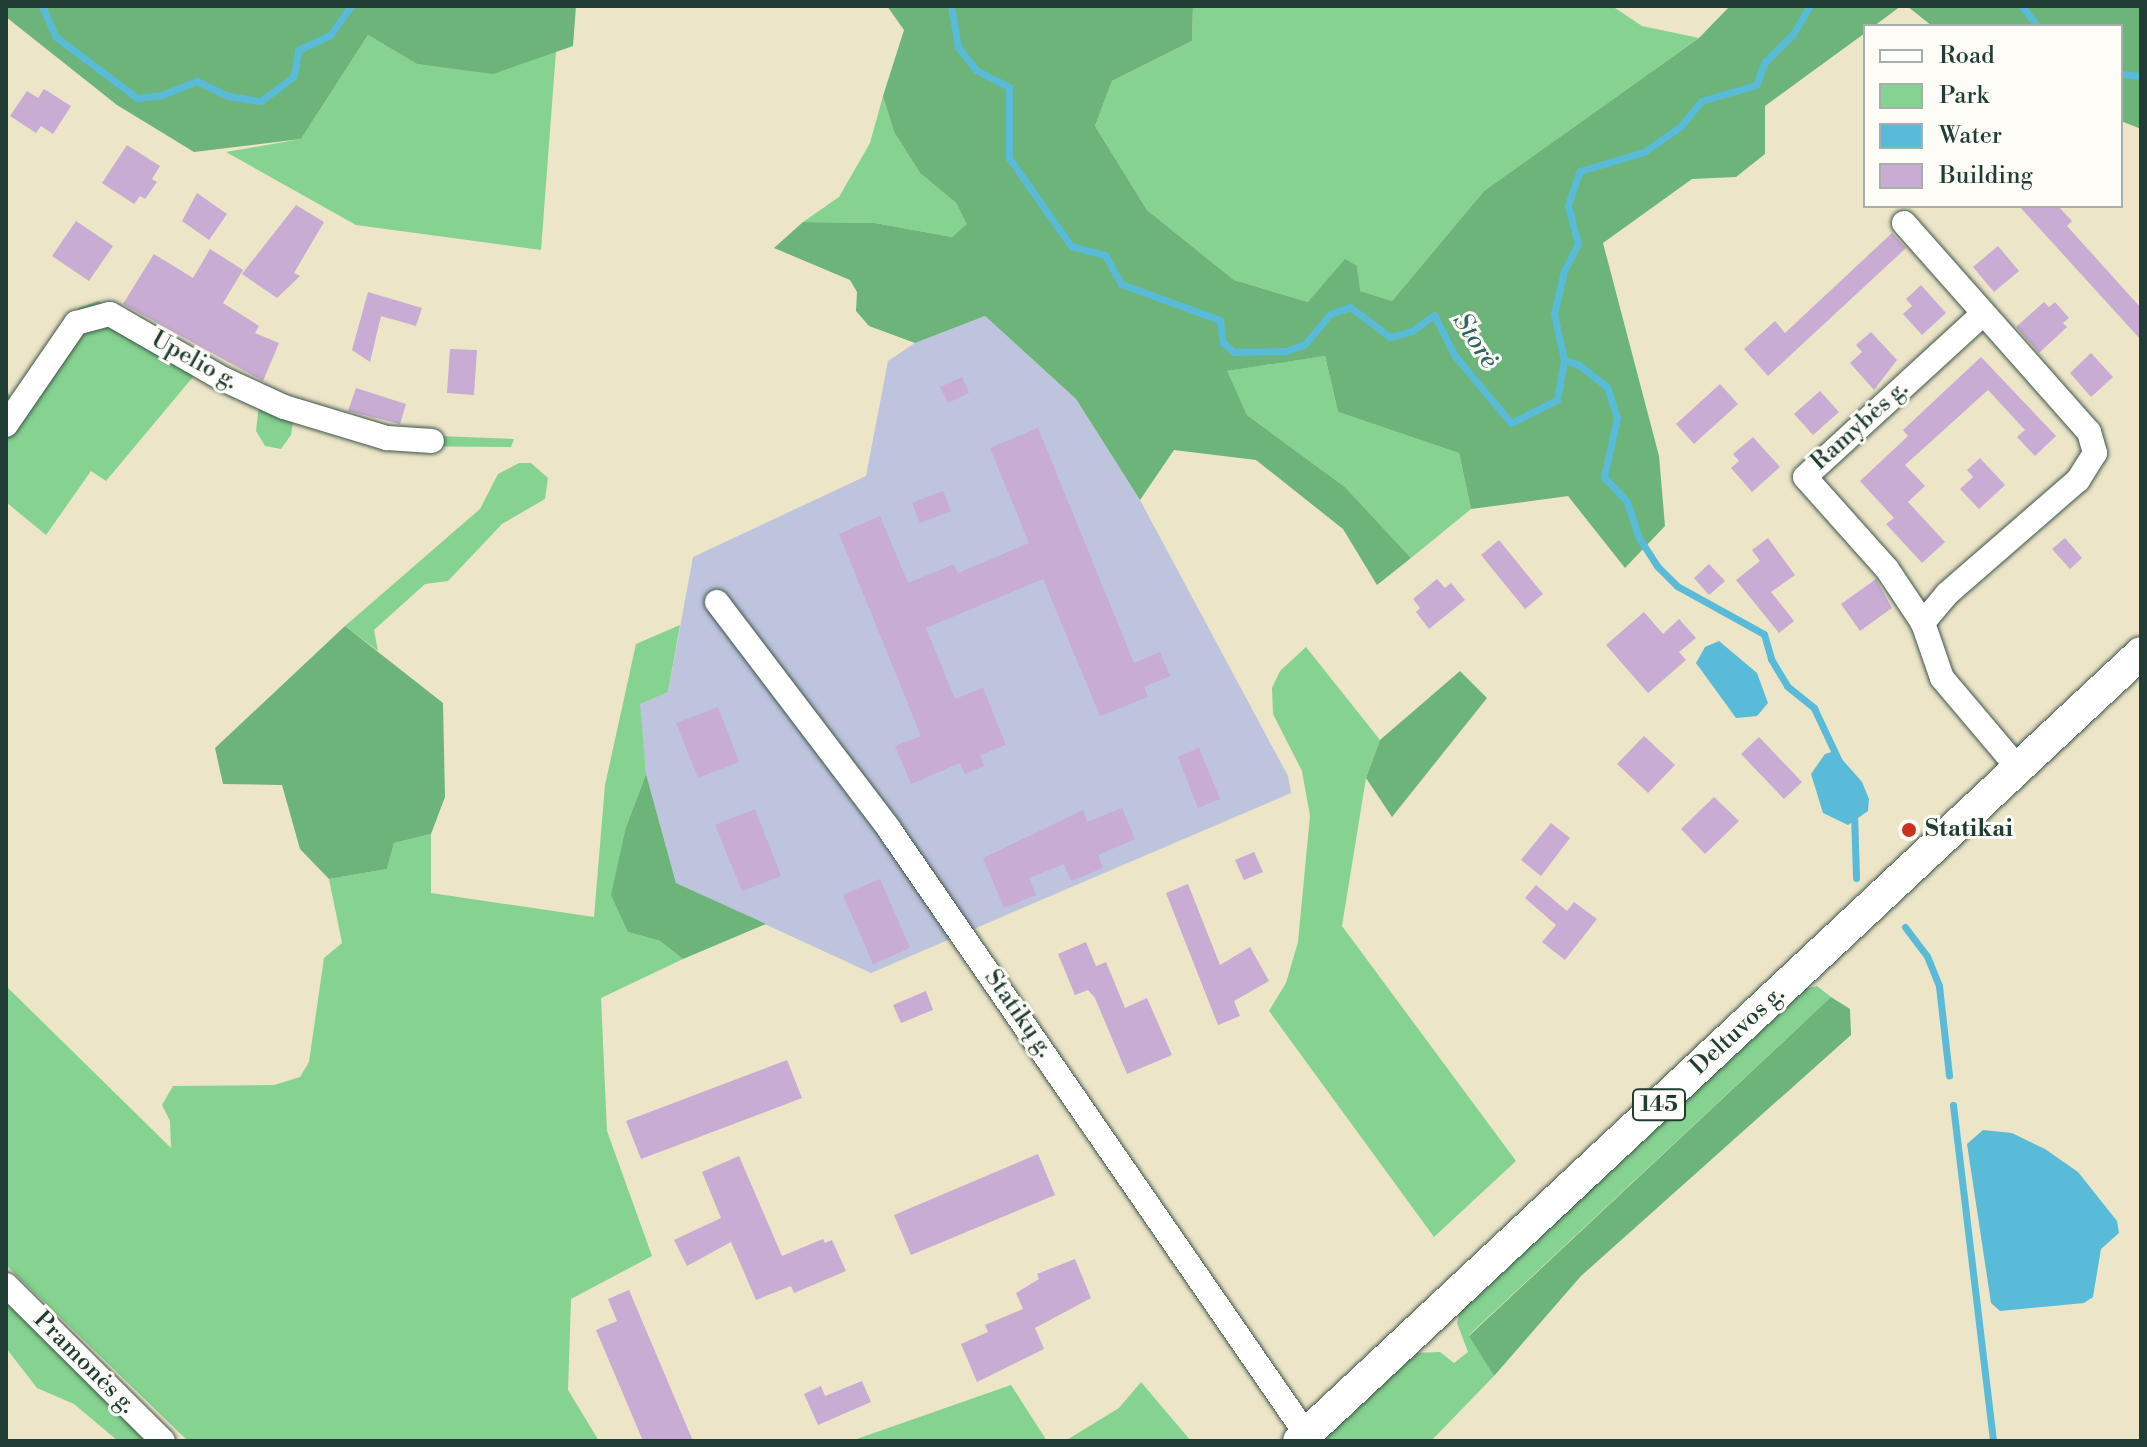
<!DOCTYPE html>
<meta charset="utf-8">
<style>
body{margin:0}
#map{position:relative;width:2147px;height:1447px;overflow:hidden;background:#ede5c8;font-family:"Libre Bodoni",serif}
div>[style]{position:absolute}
.industrial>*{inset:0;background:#bec3de}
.green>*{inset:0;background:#86d290}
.forest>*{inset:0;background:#6cb47a}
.water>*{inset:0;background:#59bbd8}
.stream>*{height:7px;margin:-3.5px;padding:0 3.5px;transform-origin:3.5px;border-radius:3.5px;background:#59bbd8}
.building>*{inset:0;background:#c8acd3}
.roads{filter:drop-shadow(0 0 2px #3e564a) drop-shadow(0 0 2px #3e564a)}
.minor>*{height:24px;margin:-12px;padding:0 12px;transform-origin:12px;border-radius:12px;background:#fff}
.major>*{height:32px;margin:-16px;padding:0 16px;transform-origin:16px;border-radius:16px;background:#fff}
.dots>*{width:22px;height:22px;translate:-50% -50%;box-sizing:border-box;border:4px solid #fdfcf7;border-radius:50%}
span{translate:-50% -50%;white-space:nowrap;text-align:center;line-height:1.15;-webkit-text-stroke:6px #fdfcf7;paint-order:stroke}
.shield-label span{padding:2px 6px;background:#fdfcf7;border:2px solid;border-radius:6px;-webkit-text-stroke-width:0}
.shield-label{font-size:22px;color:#1f3d34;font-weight:700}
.street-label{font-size:24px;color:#1f3d34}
.poi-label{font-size:24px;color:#1f3d34;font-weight:700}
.left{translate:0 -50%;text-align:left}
.water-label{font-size:26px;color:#306365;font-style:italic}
.frame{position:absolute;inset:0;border:8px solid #1f3d34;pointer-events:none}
.legend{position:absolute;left:1863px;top:24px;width:260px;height:184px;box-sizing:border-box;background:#fdfcf7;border:2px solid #a4b0a9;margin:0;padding:10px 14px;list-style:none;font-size:24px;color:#1f3d34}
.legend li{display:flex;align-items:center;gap:16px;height:40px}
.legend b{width:40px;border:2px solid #a4b0a9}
</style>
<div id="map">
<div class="industrial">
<div style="clip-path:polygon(985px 316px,1076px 399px,1140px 500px,1288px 776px,1291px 793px,871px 973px,676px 883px,646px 774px,639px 704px,668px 692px,693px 557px,866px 476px,888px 361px,915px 343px)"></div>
</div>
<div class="green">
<div style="clip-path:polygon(1193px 6px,1612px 6px,1642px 26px,1699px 38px,1484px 191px,1392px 301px,1359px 291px,1357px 266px,1308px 302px,1234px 280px,1147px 210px,1095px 126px,1112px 81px,1192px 41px)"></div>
<div style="clip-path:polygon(368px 35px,417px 64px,493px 73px,556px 51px,541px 250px,356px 225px,226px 152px,301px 139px)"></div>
<div style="clip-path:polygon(883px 96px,894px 132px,920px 173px,956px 203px,968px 224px,952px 237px,875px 223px,803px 222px,839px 197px,870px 143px)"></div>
<div style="clip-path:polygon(98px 301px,235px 381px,388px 434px,514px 439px,511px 447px,383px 446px,294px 415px,291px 435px,281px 449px,265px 446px,256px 431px,259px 405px,198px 371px,106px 481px,91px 471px,46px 535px,6px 502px,6px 391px,14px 401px,79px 308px)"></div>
<div style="clip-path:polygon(1325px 356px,1338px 412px,1459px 453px,1471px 509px,1411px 558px,1345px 487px,1247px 415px,1226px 371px)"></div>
<div style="clip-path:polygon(519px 463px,531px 463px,548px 478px,545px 499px,502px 524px,448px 581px,425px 584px,374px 630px,378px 651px,345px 626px,480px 509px,498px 474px)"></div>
<div style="clip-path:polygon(680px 625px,668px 692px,640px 704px,646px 774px,626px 827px,628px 932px,660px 941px,683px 959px,601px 998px,607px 1131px,652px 1256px,571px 1299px,568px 1390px,599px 1441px,188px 1441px,6px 1265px,6px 986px,171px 1148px,170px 1121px,162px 1105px,173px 1086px,274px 1085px,300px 1077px,309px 1062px,324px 958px,342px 943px,329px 879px,387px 869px,394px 843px,431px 834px,431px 893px,594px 917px,605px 785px,636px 644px)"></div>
<div style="clip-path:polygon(1306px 647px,1380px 740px,1366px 778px,1342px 926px,1516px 1161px,1434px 1237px,1269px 1011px,1286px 983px,1298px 942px,1310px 816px,1302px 771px,1273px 714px,1272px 688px,1280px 671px)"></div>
<div style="clip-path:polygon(1817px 986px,1831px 997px,1469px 1335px,1494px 1376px,1431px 1441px,1321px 1441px,1414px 1353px,1440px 1352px,1454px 1363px,1468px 1352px,1457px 1323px,1461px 1309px,1804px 989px)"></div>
<div style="clip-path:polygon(6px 1298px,154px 1441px,118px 1441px,74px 1404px,37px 1388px,6px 1348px)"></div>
<div style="clip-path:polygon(1141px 1382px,1191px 1441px,1065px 1441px,1119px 1408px)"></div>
<div style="clip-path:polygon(1011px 1385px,1047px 1441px,851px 1441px)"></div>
</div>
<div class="forest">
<div style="clip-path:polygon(6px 6px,576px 6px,573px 46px,493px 74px,417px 64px,368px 35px,301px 139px,194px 152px,117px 105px,6px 17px)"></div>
<div style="clip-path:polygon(887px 6px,1193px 6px,1192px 41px,1112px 81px,1095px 126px,1147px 210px,1234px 280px,1308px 302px,1345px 259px,1357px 266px,1360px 291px,1392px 301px,1484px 191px,1699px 38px,1730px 6px,1901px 6px,1874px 26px,1865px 26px,1865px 33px,1765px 106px,1765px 154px,1736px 177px,1692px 179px,1603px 243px,1659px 456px,1665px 526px,1625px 568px,1568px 496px,1471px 509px,1459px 453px,1338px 412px,1325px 356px,1227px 371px,1247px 415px,1345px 487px,1411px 558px,1377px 585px,1343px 529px,1256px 460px,1174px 450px,1140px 500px,1076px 399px,985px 316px,915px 343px,869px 326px,856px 311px,857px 292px,850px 280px,774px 248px,803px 222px,875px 223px,952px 237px,967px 224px,956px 203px,920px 173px,894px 132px,883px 96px,904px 30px)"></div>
<div style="clip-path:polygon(1907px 6px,2141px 6px,2141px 129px,2121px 121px,2121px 26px,1932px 26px)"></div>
<div style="clip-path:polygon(345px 626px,443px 703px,445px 797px,431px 834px,394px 843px,387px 869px,329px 879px,300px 849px,282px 785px,223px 784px,215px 748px)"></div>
<div style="clip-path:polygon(1460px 671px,1487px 698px,1392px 817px,1366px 778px,1380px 740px)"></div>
<div style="clip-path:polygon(646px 774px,676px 883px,766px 924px,683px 959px,660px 941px,628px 932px,611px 895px,626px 827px)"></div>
<div style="clip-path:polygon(1831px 997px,1850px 1009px,1851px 1035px,1581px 1276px,1494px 1376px,1469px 1336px)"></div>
</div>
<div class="water">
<div style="clip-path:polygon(1719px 641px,1757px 673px,1768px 703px,1757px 716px,1736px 718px,1696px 663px,1705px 647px)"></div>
<div style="clip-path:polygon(1835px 751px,1862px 782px,1869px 799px,1868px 811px,1848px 825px,1823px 813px,1811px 774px,1825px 754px)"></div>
<div style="clip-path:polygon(1983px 1130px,2012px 1133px,2045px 1149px,2078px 1172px,2117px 1221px,2119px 1233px,2101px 1249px,2093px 1297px,2084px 1303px,2000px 1311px,1991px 1303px,1967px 1144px)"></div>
</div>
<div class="stream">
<div style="left:42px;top:6px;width:34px;rotate:66deg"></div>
<div style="left:56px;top:37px;width:101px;rotate:37deg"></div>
<div style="left:137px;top:98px;width:25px;rotate:-7deg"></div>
<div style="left:162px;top:95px;width:38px;rotate:-22deg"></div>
<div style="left:197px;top:81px;width:34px;rotate:26deg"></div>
<div style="left:228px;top:96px;width:33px;rotate:9deg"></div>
<div style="left:261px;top:101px;width:41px;rotate:-37.1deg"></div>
<div style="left:294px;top:76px;width:26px;rotate:-81deg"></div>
<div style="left:298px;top:50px;width:35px;rotate:-25deg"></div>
<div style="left:330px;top:35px;width:36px;rotate:-54deg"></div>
<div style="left:951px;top:6px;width:42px;rotate:80.3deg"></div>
<div style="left:958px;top:47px;width:29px;rotate:52deg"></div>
<div style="left:976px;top:70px;width:37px;rotate:27deg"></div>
<div style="left:1009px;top:87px;width:71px;rotate:90deg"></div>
<div style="left:1009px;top:158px;width:108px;rotate:54.8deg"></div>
<div style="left:1071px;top:246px;width:35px;rotate:15deg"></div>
<div style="left:1105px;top:255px;width:33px;rotate:61deg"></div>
<div style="left:1121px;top:284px;width:105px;rotate:20deg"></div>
<div style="left:1220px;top:320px;width:23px;rotate:83deg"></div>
<div style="left:1223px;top:343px;width:14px;rotate:39deg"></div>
<div style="left:1234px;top:352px;width:52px;rotate:-1.1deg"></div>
<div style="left:1286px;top:351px;width:20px;rotate:-20deg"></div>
<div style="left:1305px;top:344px;width:39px;rotate:-50deg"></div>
<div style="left:1330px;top:314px;width:21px;rotate:-19deg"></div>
<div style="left:1350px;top:307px;width:50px;rotate:36.9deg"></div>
<div style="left:1390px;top:337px;width:23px;rotate:-15deg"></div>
<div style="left:1412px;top:331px;width:27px;rotate:-36deg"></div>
<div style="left:1434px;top:315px;width:46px;rotate:62.9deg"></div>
<div style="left:1455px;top:356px;width:87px;rotate:50.1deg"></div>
<div style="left:1511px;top:423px;width:51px;rotate:-26.6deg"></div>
<div style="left:1557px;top:400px;width:41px;rotate:-80.1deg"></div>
<div style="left:1564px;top:360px;width:47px;rotate:-102.3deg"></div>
<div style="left:1554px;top:314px;width:44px;rotate:-76.9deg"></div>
<div style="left:1564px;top:271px;width:30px;rotate:-63deg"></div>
<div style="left:1578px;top:244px;width:40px;rotate:-104.4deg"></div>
<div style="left:1568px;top:205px;width:36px;rotate:-71deg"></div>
<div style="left:1580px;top:171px;width:67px;rotate:-16.5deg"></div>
<div style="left:1644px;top:152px;width:45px;rotate:-35.1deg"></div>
<div style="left:1681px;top:126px;width:32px;rotate:-51deg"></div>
<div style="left:1701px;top:101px;width:57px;rotate:-16.2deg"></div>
<div style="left:1756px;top:85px;width:25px;rotate:-69deg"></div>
<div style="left:1765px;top:62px;width:40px;rotate:-45deg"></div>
<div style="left:1793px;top:34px;width:33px;rotate:-59deg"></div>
<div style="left:2022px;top:6px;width:25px;rotate:53deg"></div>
<div style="left:2121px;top:74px;width:20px;rotate:6deg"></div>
<div style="left:1564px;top:360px;width:16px;rotate:18deg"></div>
<div style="left:1579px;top:365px;width:36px;rotate:38deg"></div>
<div style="left:1607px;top:387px;width:33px;rotate:72deg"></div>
<div style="left:1617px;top:418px;width:60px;rotate:102.4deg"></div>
<div style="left:1604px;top:477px;width:34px;rotate:47deg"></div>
<div style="left:1627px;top:502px;width:38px;rotate:72deg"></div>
<div style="left:1639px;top:538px;width:33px;rotate:57deg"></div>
<div style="left:1657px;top:566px;width:28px;rotate:45deg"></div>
<div style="left:1677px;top:586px;width:99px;rotate:28.9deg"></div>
<div style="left:1764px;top:634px;width:26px;rotate:74deg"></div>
<div style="left:1771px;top:659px;width:31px;rotate:59deg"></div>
<div style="left:1787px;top:686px;width:35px;rotate:39deg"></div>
<div style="left:1814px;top:708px;width:56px;rotate:64.8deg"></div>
<div style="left:1854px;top:813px;width:65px;rotate:88.2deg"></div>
<div style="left:1905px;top:927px;width:36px;rotate:53deg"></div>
<div style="left:1927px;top:956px;width:32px;rotate:68deg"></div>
<div style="left:1939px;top:986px;width:90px;rotate:83.6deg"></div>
<div style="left:1953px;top:1105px;width:338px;rotate:83.2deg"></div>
</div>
<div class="building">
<div style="clip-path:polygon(44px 89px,71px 106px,53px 134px,41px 126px,36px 133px,10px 116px,27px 91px,38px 98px)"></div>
<div style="clip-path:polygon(127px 145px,160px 166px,152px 179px,157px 182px,145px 199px,140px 196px,134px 204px,102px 183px)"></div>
<div style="clip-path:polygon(197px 193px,227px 214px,209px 240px,182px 221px)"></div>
<div style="clip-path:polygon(296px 205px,324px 222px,294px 273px,300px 276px,277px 298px,242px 274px)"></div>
<div style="clip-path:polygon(2019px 206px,2058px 206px,2072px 221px,2067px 226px,2141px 308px,2141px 340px)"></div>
<div style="clip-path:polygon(76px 221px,113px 246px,89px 281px,52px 256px)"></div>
<div style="clip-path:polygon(1892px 233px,1906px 248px,1768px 376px,1744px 349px,1775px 321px,1785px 333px)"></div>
<div style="clip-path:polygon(1998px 246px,2019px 271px,1994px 292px,1973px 267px)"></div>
<div style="clip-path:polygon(210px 249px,243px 270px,223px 303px,259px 326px,255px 333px,279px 343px,263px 381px,123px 304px,154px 254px,193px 278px)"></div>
<div style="clip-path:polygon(1921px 285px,1946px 313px,1922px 335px,1903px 314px,1912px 306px,1906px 299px)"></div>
<div style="clip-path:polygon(368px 292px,422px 308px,416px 326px,381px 316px,370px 362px,352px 350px)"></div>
<div style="clip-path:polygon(2044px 302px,2049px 307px,2055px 302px,2069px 318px,2063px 323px,2067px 327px,2039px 353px,2016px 327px)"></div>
<div style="clip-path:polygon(1871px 332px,1897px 360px,1874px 390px,1850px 363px,1862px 352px,1856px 345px)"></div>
<div style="clip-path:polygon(450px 349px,477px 350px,474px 395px,447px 393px)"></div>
<div style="clip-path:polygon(2091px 353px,2113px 377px,2091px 397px,2070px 373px)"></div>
<div style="clip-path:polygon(1981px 357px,2056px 436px,2035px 456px,2017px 437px,2025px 430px,1988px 390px,1905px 465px,1925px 486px,1908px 502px,1945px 542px,1922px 563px,1886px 524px,1894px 518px,1860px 481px,1908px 436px,1903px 430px)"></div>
<div style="clip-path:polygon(962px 377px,969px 393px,948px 403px,940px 387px)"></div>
<div style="clip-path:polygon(1720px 384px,1738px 404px,1694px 444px,1676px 424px)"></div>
<div style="clip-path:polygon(356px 388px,406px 404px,400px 424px,348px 411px)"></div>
<div style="clip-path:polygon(1820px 391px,1839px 412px,1813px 435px,1794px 414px)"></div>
<div style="clip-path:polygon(1038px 428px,1134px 663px,1160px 652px,1170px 676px,1144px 687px,1148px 697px,1100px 716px,1043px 579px,926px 628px,955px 699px,983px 688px,1006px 745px,980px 755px,984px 766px,965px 774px,960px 763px,911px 784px,895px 746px,921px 736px,839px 534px,880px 516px,908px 583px,954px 564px,958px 573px,1029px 543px,990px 448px)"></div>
<div style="clip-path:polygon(1753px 437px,1780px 467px,1752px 492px,1731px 468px,1739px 461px,1733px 454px)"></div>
<div style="clip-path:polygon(1980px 458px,2005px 485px,1979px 509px,1960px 489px,1973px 477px,1967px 470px)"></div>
<div style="clip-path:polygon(943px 491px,951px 511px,920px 523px,912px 503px)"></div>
<div style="clip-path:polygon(1768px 538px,1795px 575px,1771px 592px,1794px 621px,1779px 633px,1736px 580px,1760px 561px,1752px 550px)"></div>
<div style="clip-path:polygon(2065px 538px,2082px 558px,2070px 569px,2052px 549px)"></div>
<div style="clip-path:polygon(1499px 540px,1543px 594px,1525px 609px,1481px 555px)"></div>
<div style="clip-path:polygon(1709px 564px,1725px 581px,1709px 595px,1694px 578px)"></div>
<div style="clip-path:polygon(1437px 579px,1445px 588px,1451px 583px,1465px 600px,1429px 629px,1416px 612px,1420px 608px,1413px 599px)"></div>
<div style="clip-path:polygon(1876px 579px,1892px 608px,1860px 631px,1841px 604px)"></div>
<div style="clip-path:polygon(1644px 612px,1663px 634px,1679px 619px,1696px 638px,1679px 652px,1686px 660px,1648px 693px,1606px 645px)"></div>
<div style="clip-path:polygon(718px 707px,739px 762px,698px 778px,676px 723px)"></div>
<div style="clip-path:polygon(1644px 736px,1675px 765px,1648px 793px,1617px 764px)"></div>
<div style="clip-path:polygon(1759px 737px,1802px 782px,1784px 799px,1741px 754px)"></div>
<div style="clip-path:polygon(1199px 748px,1220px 799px,1198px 808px,1178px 757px)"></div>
<div style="clip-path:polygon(1714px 797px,1739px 821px,1705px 854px,1681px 829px)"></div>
<div style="clip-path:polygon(1122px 808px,1135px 839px,1098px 855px,1103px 868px,1071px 881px,1064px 864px,1029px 878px,1036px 895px,1004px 908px,983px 858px,1083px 810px,1087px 822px)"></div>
<div style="clip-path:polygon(755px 809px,781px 876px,742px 891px,715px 825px)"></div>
<div style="clip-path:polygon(1551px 823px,1570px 838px,1541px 876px,1521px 860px)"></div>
<div style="clip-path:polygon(1254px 852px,1263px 872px,1244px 880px,1235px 860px)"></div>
<div style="clip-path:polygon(880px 879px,910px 948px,873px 964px,843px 895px)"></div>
<div style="clip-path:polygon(1188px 884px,1220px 965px,1250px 947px,1269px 981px,1234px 1001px,1240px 1016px,1218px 1025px,1166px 893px)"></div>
<div style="clip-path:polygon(1536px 885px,1567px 911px,1574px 902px,1597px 919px,1565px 960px,1542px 942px,1556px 925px,1525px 898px)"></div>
<div style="clip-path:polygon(1086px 942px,1096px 966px,1106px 962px,1125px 1008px,1147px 998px,1172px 1055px,1127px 1074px,1095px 998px,1088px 990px,1075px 995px,1058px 954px)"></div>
<div style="clip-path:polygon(926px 991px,933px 1010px,901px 1023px,893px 1005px)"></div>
<div style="clip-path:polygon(787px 1060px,802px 1098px,641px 1159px,626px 1121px)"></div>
<div style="clip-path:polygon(1038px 1154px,1055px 1195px,911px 1255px,894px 1215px)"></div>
<div style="clip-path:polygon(739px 1156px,782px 1256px,823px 1239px,825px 1243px,832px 1240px,846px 1271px,794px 1293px,791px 1286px,756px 1300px,731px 1242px,687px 1266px,674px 1240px,721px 1218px,702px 1172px)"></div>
<div style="clip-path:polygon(1075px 1259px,1091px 1298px,1035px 1328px,1044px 1349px,977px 1382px,961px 1344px,988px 1332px,985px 1325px,1023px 1309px,1016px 1293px,1039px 1279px,1037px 1274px)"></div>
<div style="clip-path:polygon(629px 1290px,693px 1441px,643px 1441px,596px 1330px,617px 1321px,608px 1299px)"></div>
<div style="clip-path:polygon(862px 1381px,871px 1402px,818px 1425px,804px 1394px,821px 1386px,825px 1396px)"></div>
</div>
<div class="roads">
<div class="minor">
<div style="left:1904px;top:223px;width:279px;rotate:48.5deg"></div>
<div style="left:2089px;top:432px;width:22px;rotate:74deg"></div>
<div style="left:2095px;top:453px;width:32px;rotate:122deg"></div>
<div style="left:2078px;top:480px;width:174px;rotate:139deg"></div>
<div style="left:1947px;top:594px;width:38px;rotate:130deg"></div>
<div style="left:1923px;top:623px;width:58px;rotate:70.9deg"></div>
<div style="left:1942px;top:678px;width:118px;rotate:49.8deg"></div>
<div style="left:6px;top:425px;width:124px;rotate:-55.5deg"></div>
<div style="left:76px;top:323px;width:35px;rotate:-15deg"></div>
<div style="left:110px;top:314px;width:130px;rotate:29.9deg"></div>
<div style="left:223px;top:379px;width:67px;rotate:24.7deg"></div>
<div style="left:284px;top:407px;width:108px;rotate:16.8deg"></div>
<div style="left:387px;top:438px;width:45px;rotate:3.8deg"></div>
<div style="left:717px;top:602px;width:285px;rotate:52.8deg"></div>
<div style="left:889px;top:829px;width:735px;rotate:55.42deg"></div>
<div style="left:1923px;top:623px;width:65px;rotate:-123.7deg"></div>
<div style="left:1887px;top:569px;width:123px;rotate:-131.7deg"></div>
<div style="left:1805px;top:477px;width:241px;rotate:-42.5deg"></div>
<div style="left:6px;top:1285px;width:221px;rotate:44.8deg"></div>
</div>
<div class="major">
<div style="left:1299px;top:1441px;width:1153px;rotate:-43.1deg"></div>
</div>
</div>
<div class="dots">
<div style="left:1909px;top:830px;background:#c8321e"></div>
</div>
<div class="shield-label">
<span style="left:1659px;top:1105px">145</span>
</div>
<div class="street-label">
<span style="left:194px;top:361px;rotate:29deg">Upelio g.</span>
<span style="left:1860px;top:426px;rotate:-42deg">Ramybės g.</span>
<span style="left:1018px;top:1014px;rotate:55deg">Statikų g.</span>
<span style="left:1738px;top:1031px;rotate:-43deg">Deltuvos g.</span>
<span style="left:84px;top:1363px;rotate:45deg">Pramonės g.</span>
</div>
<div class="poi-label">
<span class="left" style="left:1925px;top:830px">Statikai</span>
</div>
<div class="water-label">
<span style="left:1475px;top:341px;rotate:57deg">Storė</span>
</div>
<div class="frame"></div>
<ul class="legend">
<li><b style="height:10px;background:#fff"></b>Road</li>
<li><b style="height:22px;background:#86d290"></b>Park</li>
<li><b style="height:22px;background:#59bbd8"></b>Water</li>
<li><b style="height:22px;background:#c8acd3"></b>Building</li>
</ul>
</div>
